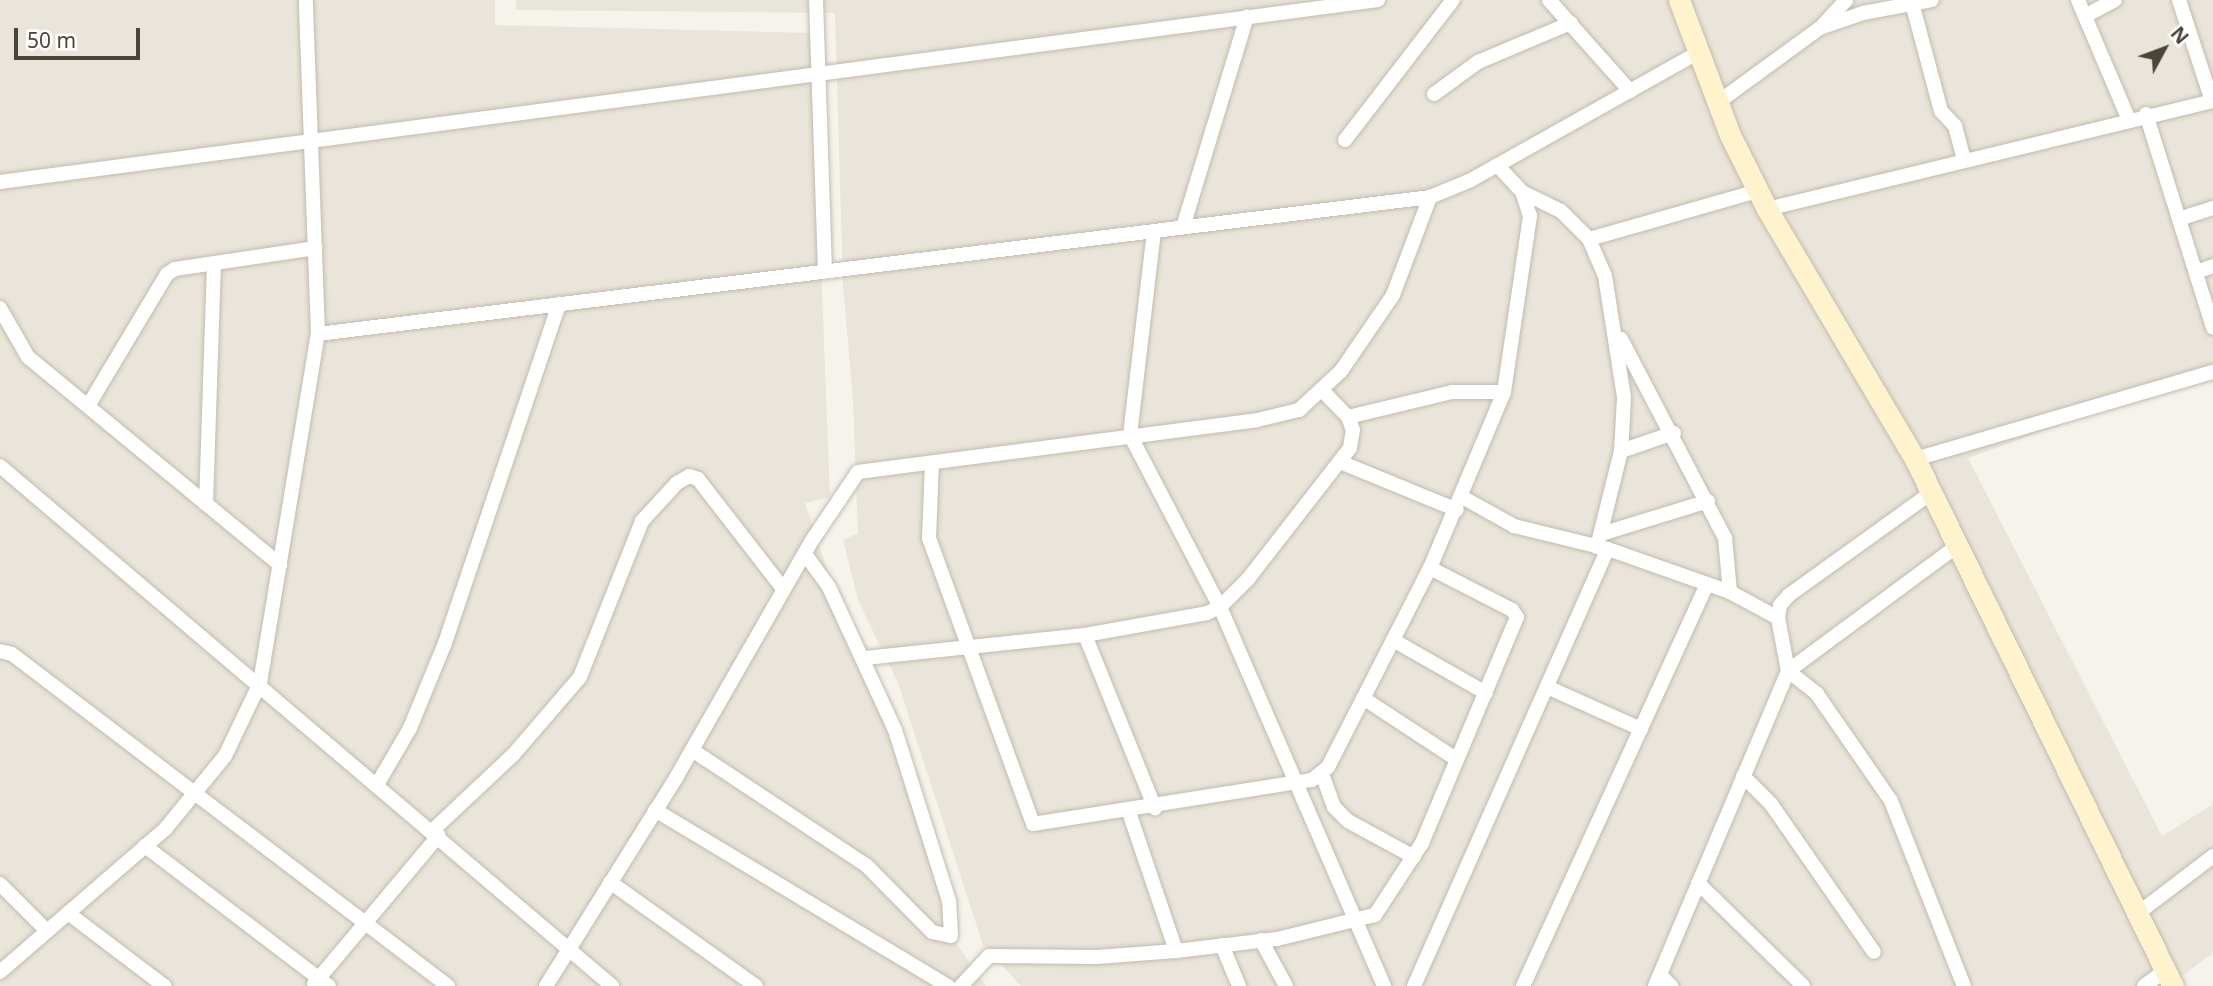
<!DOCTYPE html>
<style>
body{margin:0}
#map{position:relative;width:2213px;height:986px;overflow:hidden;background:#f6f3ec;font-family:"Noto Sans",sans-serif}
div>[style]{position:absolute}
.residential>*{inset:0;background:#eae5da}
.roads{filter:drop-shadow(0 0 2px #c2bbae) drop-shadow(0 0 2px #c2bbae)}
.street>*{height:14px;margin:-7px;padding:0 7px;transform-origin:7px;border-radius:7px;background:#fff}
.secondary>*{height:21px;margin:-10.5px;padding:0 10.5px;transform-origin:10.5px;border-radius:10.5px;background:#fff3cd}
span{translate:-50% -50%;white-space:nowrap;text-align:center;line-height:1.15;-webkit-text-stroke:5px #fff;paint-order:stroke}
.north{position:absolute;left:2129px;top:14px;width:70px;height:70px;-webkit-text-stroke:5px #fff;paint-order:stroke;rotate:49deg;font-size:19px;font-weight:700;line-height:28px;text-align:center;color:#4b4439}
.north::after{content:'';display:block;margin:auto;width:24px;height:32px;background:#4b4439;clip-path:polygon(50% 0,100% 100%,50% 72%,0 100%)}
.scale{position:absolute;left:14px;top:28px;width:126px;height:32px;box-sizing:border-box;border:4px solid #4b4439;border-top:0;padding-left:9px;font-size:21px;line-height:24px;white-space:nowrap;color:#4b4439;-webkit-text-stroke:5px #fff;paint-order:stroke}
</style>
<div id="map">
<div class="residential">
<div style="clip-path:polygon(0 0,495px 0,495px 25px,812px 33px,830px 497px,805px 503px,845px 623px,889px 720px,957px 945px,986px 986px,0 986px)"></div>
<div style="clip-path:polygon(516px 0,2213px 0,2213px 370px,1968px 458px,2162px 836px,2213px 804px,2213px 953px,2168px 986px,1021px 986px,983px 945px,898px 683px,858px 600px,843px 540px,858px 533px,853px 400px,843px 285px,835px 13px,516px 10px)"></div>
</div>
<div class="roads">
<div class="street">
<div style="left:816px;top:0;width:271px;rotate:88.1deg"></div>
<div style="left:1549px;top:0;width:122px;rotate:48.3deg"></div>
<div style="left:2078px;top:0;width:128px;rotate:67deg"></div>
<div style="left:2179px;top:0;width:106px;rotate:71.9deg"></div>
<div style="left:1912px;top:3px;width:112px;rotate:75deg"></div>
<div style="left:1941px;top:111px;width:21px;rotate:47deg"></div>
<div style="left:1955px;top:126px;width:35px;rotate:75deg"></div>
<div style="left:2085px;top:16px;width:34px;rotate:-28deg"></div>
<div style="left:1823px;top:25px;width:34px;rotate:-47deg"></div>
<div style="left:1434px;top:94px;width:54px;rotate:-36deg"></div>
<div style="left:1478px;top:62px;width:101px;rotate:-22.8deg"></div>
<div style="left:1717px;top:103px;width:127px;rotate:-36.1deg"></div>
<div style="left:1820px;top:28px;width:46px;rotate:-19.2deg"></div>
<div style="left:1863px;top:13px;width:70px;rotate:-10.7deg"></div>
<div style="left:2146px;top:114px;width:224px;rotate:72.6deg"></div>
<div style="left:1345px;top:140px;width:177px;rotate:-52.4deg"></div>
<div style="left:1497px;top:165px;width:37px;rotate:47deg"></div>
<div style="left:1522px;top:192px;width:43px;rotate:26deg"></div>
<div style="left:1561px;top:211px;width:40px;rotate:45deg"></div>
<div style="left:1589px;top:239px;width:40px;rotate:66.6deg"></div>
<div style="left:1605px;top:276px;width:123px;rotate:81.1deg"></div>
<div style="left:1624px;top:398px;width:53px;rotate:93.2deg"></div>
<div style="left:1621px;top:451px;width:99px;rotate:104deg"></div>
<div style="left:0;top:182px;width:1390px;rotate:-7.52deg"></div>
<div style="left:1767px;top:209px;width:459px;rotate:-13.6deg"></div>
<div style="left:2179px;top:219px;width:36px;rotate:-18deg"></div>
<div style="left:1183px;top:227px;width:220px;rotate:-73.1deg"></div>
<div style="left:1154px;top:231px;width:205px;rotate:96.7deg"></div>
<div style="left:1130px;top:435px;width:194px;rotate:62.4deg"></div>
<div style="left:1220px;top:607px;width:413px;rotate:66.6deg"></div>
<div style="left:1589px;top:239px;width:176px;rotate:-15.9deg"></div>
<div style="left:2196px;top:272px;width:18px;rotate:-19deg"></div>
<div style="left:0;top:308px;width:56px;rotate:60.3deg"></div>
<div style="left:28px;top:357px;width:327px;rotate:39.5deg"></div>
<div style="left:318px;top:334px;width:1120px;rotate:-7.02deg"></div>
<div style="left:1430px;top:197px;width:44px;rotate:-22.5deg"></div>
<div style="left:1471px;top:180px;width:259px;rotate:-29.3deg"></div>
<div style="left:1621px;top:339px;width:225px;rotate:62.4deg"></div>
<div style="left:1725px;top:538px;width:54px;rotate:84.7deg"></div>
<div style="left:88px;top:406px;width:154px;rotate:-59.1deg"></div>
<div style="left:167px;top:274px;width:9px;rotate:-32deg"></div>
<div style="left:175px;top:269px;width:142px;rotate:-8.5deg"></div>
<div style="left:1348px;top:417px;width:107px;rotate:-13.5deg"></div>
<div style="left:1452px;top:392px;width:52px"></div>
<div style="left:1621px;top:451px;width:56px;rotate:-18.8deg"></div>
<div style="left:1915px;top:459px;width:310px;rotate:-16.3deg"></div>
<div style="left:1340px;top:462px;width:126px;rotate:22.3deg"></div>
<div style="left:932px;top:463px;width:75px;rotate:92.3deg"></div>
<div style="left:929px;top:538px;width:304px;rotate:70deg"></div>
<div style="left:1033px;top:824px;width:282px;rotate:-9deg"></div>
<div style="left:1312px;top:780px;width:21px;rotate:-39deg"></div>
<div style="left:1328px;top:767px;width:224px;rotate:-62.9deg"></div>
<div style="left:1430px;top:568px;width:191px;rotate:-67.2deg"></div>
<div style="left:1504px;top:392px;width:178px;rotate:-81.6deg"></div>
<div style="left:1530px;top:216px;width:25px;rotate:-108deg"></div>
<div style="left:0;top:466px;width:803px;rotate:40.35deg"></div>
<div style="left:1462px;top:497px;width:60px;rotate:29.1deg"></div>
<div style="left:1514px;top:526px;width:97px;rotate:13.7deg"></div>
<div style="left:1608px;top:549px;width:129px;rotate:19.4deg"></div>
<div style="left:1730px;top:592px;width:55px;rotate:28.4deg"></div>
<div style="left:206px;top:504px;width:241px;rotate:-88.1deg"></div>
<div style="left:1601px;top:534px;width:112px;rotate:-17.1deg"></div>
<div style="left:1085px;top:635px;width:187px;rotate:68deg"></div>
<div style="left:1393px;top:640px;width:107px;rotate:29.7deg"></div>
<div style="left:0;top:651px;width:12px;rotate:14deg"></div>
<div style="left:12px;top:654px;width:548px;rotate:37.29deg"></div>
<div style="left:865px;top:658px;width:221px;rotate:-6deg"></div>
<div style="left:1085px;top:635px;width:124px;rotate:-10.2deg"></div>
<div style="left:1207px;top:613px;width:14px;rotate:-25deg"></div>
<div style="left:1220px;top:607px;width:40px;rotate:-45deg"></div>
<div style="left:1248px;top:579px;width:166px;rotate:-52.1deg"></div>
<div style="left:1350px;top:448px;width:18px;rotate:-81deg"></div>
<div style="left:1353px;top:430px;width:14px;rotate:-111deg"></div>
<div style="left:1348px;top:417px;width:35px;rotate:-134deg"></div>
<div style="left:1788px;top:671px;width:37px;rotate:38deg"></div>
<div style="left:1817px;top:694px;width:130px;rotate:55.3deg"></div>
<div style="left:1891px;top:801px;width:199px;rotate:68.5deg"></div>
<div style="left:1788px;top:671px;width:210px;rotate:-36.5deg"></div>
<div style="left:1547px;top:687px;width:103px;rotate:24.1deg"></div>
<div style="left:1363px;top:698px;width:111px;rotate:33.3deg"></div>
<div style="left:692px;top:750px;width:209px;rotate:33.5deg"></div>
<div style="left:866px;top:865px;width:94px;rotate:45.4deg"></div>
<div style="left:932px;top:932px;width:19px;rotate:12deg"></div>
<div style="left:951px;top:936px;width:35px;rotate:-93deg"></div>
<div style="left:949px;top:901px;width:179px;rotate:-107.5deg"></div>
<div style="left:895px;top:730px;width:157px;rotate:-114.8deg"></div>
<div style="left:829px;top:587px;width:41px;rotate:-126deg"></div>
<div style="left:1322px;top:774px;width:35px;rotate:70deg"></div>
<div style="left:1334px;top:807px;width:20px;rotate:45deg"></div>
<div style="left:1348px;top:821px;width:75px;rotate:28.6deg"></div>
<div style="left:1743px;top:776px;width:40px;rotate:45deg"></div>
<div style="left:1771px;top:804px;width:180px;rotate:55.2deg"></div>
<div style="left:378px;top:783px;width:64px;rotate:-59.8deg"></div>
<div style="left:410px;top:728px;width:92px;rotate:-67.6deg"></div>
<div style="left:445px;top:643px;width:358px;rotate:-71.4deg"></div>
<div style="left:655px;top:810px;width:342px;rotate:31deg"></div>
<div style="left:1129px;top:812px;width:147px;rotate:71.3deg"></div>
<div style="left:433px;top:830px;width:110px;rotate:-43.2deg"></div>
<div style="left:513px;top:755px;width:103px;rotate:-49.3deg"></div>
<div style="left:580px;top:677px;width:168px;rotate:-68.3deg"></div>
<div style="left:642px;top:521px;width:52px;rotate:-47.4deg"></div>
<div style="left:677px;top:483px;width:14px;rotate:-30deg"></div>
<div style="left:689px;top:476px;width:9px;rotate:18deg"></div>
<div style="left:698px;top:479px;width:140px;rotate:52.2deg"></div>
<div style="left:145px;top:846px;width:231px;rotate:37.3deg"></div>
<div style="left:610px;top:882px;width:179px;rotate:35.5deg"></div>
<div style="left:1698px;top:883px;width:147px;rotate:44.4deg"></div>
<div style="left:0;top:884px;width:66px;rotate:45deg"></div>
<div style="left:68px;top:913px;width:121px;rotate:37.2deg"></div>
<div style="left:2137px;top:914px;width:96px;rotate:-37.3deg"></div>
<div style="left:1261px;top:940px;width:52px;rotate:61.5deg"></div>
<div style="left:1222px;top:945px;width:44px;rotate:67.5deg"></div>
<div style="left:0;top:972px;width:220px;rotate:-40.9deg"></div>
<div style="left:166px;top:828px;width:93px;rotate:-50.7deg"></div>
<div style="left:225px;top:756px;width:81px;rotate:-64.4deg"></div>
<div style="left:260px;top:683px;width:354px;rotate:-80.6deg"></div>
<div style="left:318px;top:334px;width:334px;rotate:-92.1deg"></div>
<div style="left:1660px;top:975px;width:16px;rotate:45deg"></div>
<div style="left:314px;top:984px;width:194px;rotate:-50deg"></div>
<div style="left:546px;top:986px;width:248px;rotate:-58deg"></div>
<div style="left:677px;top:776px;width:270px;rotate:-60.2deg"></div>
<div style="left:811px;top:542px;width:84px;rotate:-56.1deg"></div>
<div style="left:858px;top:472px;width:402px;rotate:-7.4deg"></div>
<div style="left:1257px;top:420px;width:43px;rotate:-13.4deg"></div>
<div style="left:1299px;top:410px;width:57px;rotate:-42.9deg"></div>
<div style="left:1341px;top:371px;width:92px;rotate:-55.6deg"></div>
<div style="left:1393px;top:295px;width:105px;rotate:-69.3deg"></div>
<div style="left:961px;top:986px;width:41px;rotate:-47deg"></div>
<div style="left:989px;top:956px;width:108px;rotate:0.5deg"></div>
<div style="left:1097px;top:957px;width:79px;rotate:-4.3deg"></div>
<div style="left:1176px;top:951px;width:102px;rotate:-6.8deg"></div>
<div style="left:1277px;top:939px;width:101px;rotate:-13.8deg"></div>
<div style="left:1375px;top:915px;width:86px;rotate:-56.9deg"></div>
<div style="left:1422px;top:843px;width:245px;rotate:-67.2deg"></div>
<div style="left:1517px;top:617px;width:9px;rotate:-126deg"></div>
<div style="left:1512px;top:610px;width:92px;rotate:-152.9deg"></div>
<div style="left:1414px;top:986px;width:478px;rotate:-66.1deg"></div>
<div style="left:1523px;top:986px;width:439px;rotate:-65.4deg"></div>
<div style="left:1655px;top:986px;width:342px;rotate:-67.1deg"></div>
<div style="left:1788px;top:671px;width:54px;rotate:-100.7deg"></div>
<div style="left:1778px;top:618px;width:13px;rotate:-81deg"></div>
<div style="left:1780px;top:605px;width:13px;rotate:-48deg"></div>
<div style="left:1789px;top:595px;width:175px;rotate:-35.7deg"></div>
<div style="left:2144px;top:986px;width:26px;rotate:-36deg"></div>
</div>
<div class="secondary">
<div style="left:1679px;top:0;width:144px;rotate:69.3deg"></div>
<div style="left:1730px;top:135px;width:83px;rotate:63.4deg"></div>
<div style="left:1767px;top:209px;width:291px;rotate:59.4deg"></div>
<div style="left:1915px;top:459px;width:587px;rotate:63.92deg"></div>
</div>
</div>
<div class="north">N</div>
<div class="scale">50 m</div>
</div>
